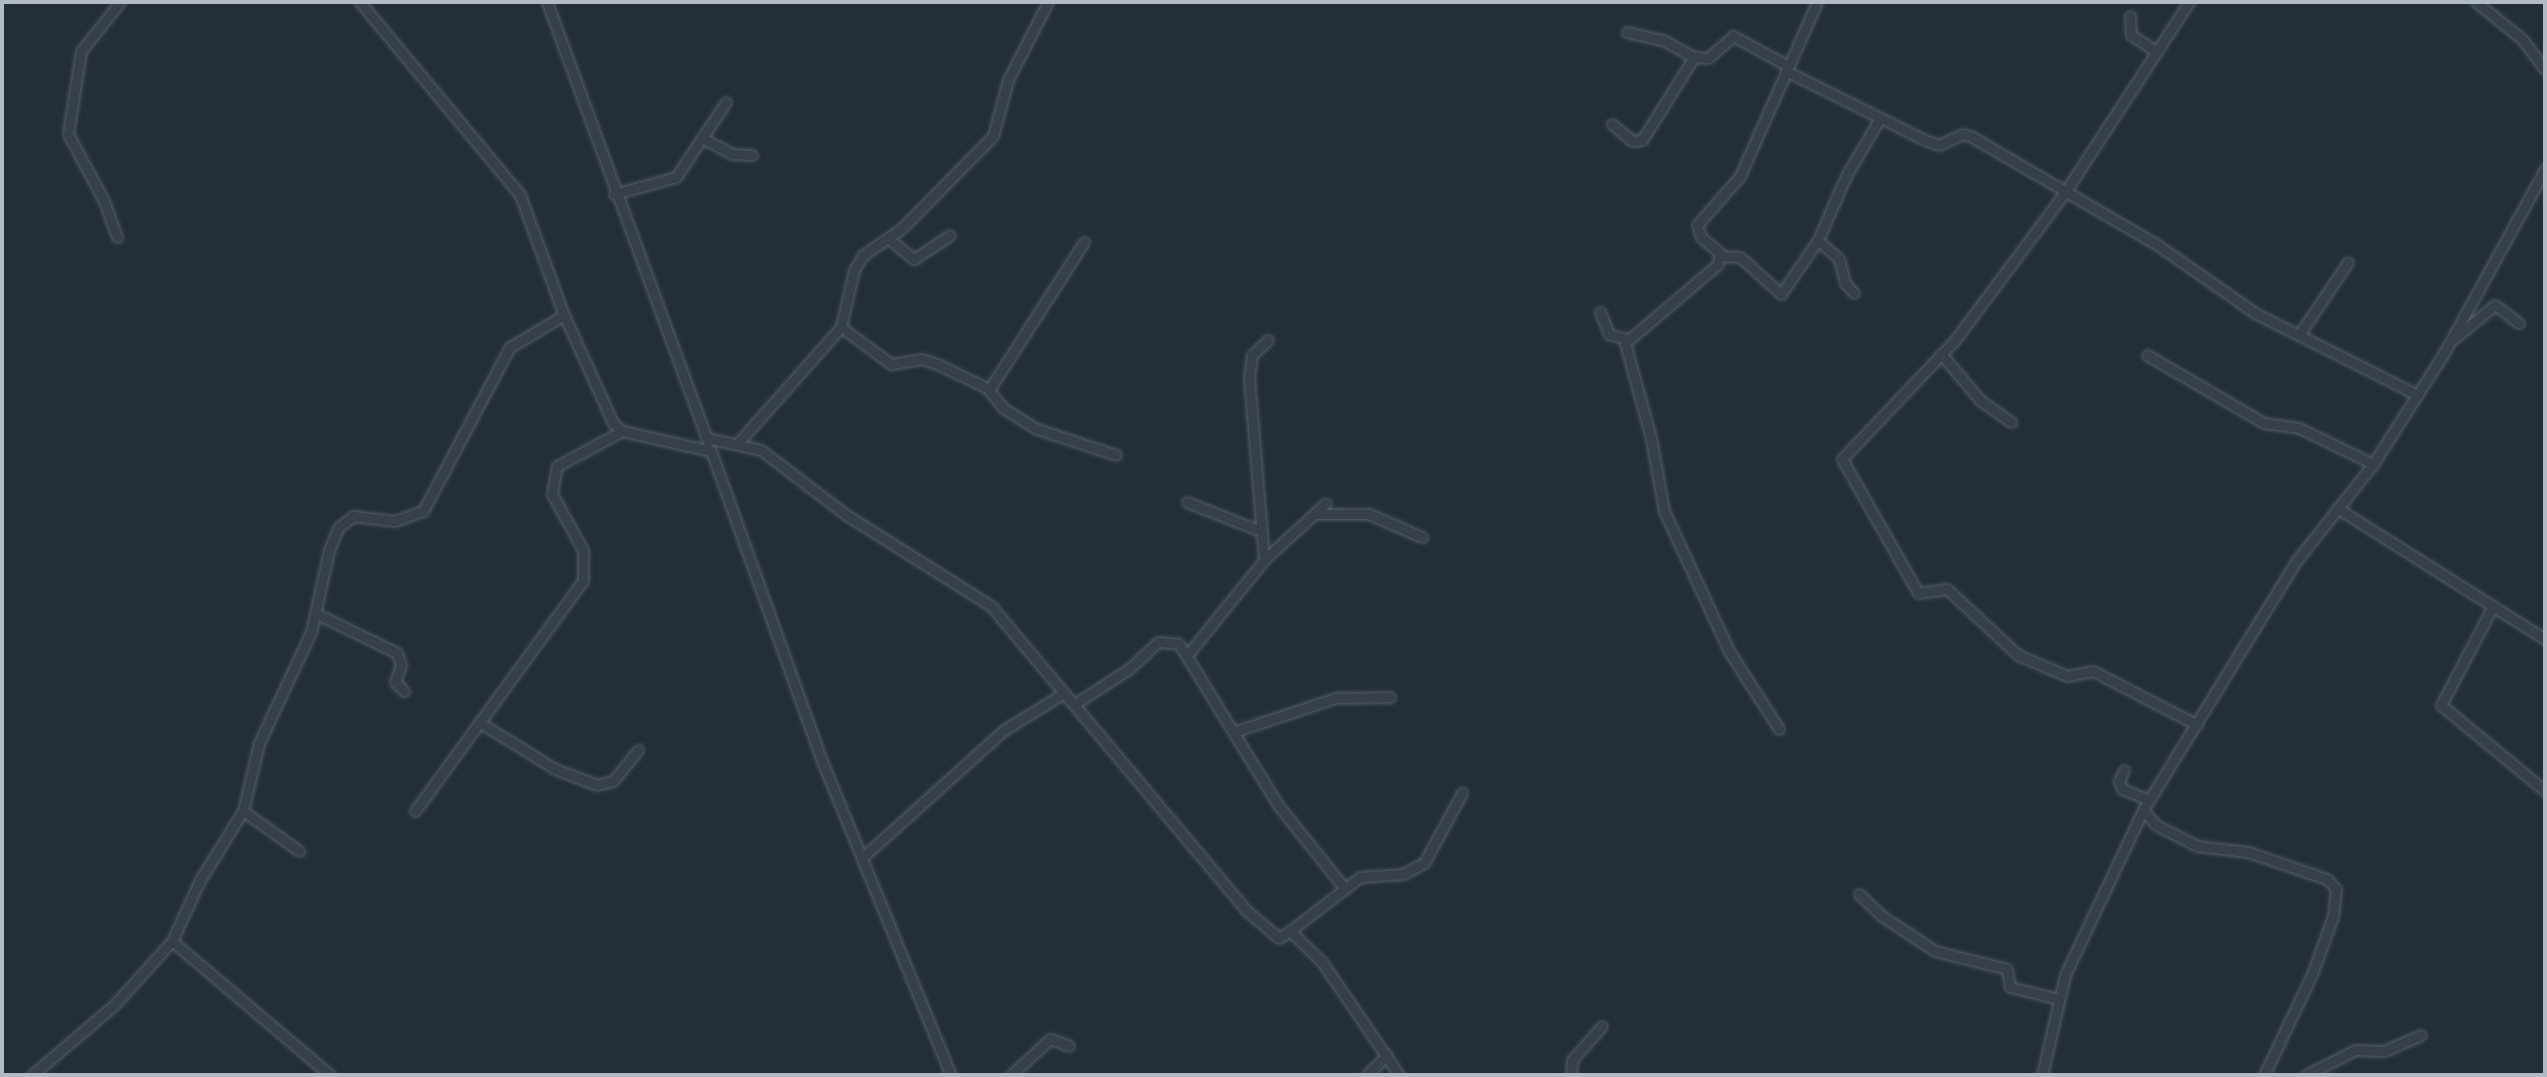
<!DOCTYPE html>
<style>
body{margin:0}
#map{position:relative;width:2547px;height:1077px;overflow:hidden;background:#232e3a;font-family:"Nunito Sans",sans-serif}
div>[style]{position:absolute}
.roads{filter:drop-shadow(0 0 2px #545d68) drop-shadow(0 0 2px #545d68)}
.minor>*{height:9px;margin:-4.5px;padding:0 4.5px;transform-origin:4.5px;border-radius:4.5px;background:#363f4a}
span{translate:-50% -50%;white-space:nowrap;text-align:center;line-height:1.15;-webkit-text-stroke:6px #1c242f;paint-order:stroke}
.frame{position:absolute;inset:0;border:4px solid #b1bac6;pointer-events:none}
</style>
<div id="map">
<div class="roads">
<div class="minor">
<div style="left:360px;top:2px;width:251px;rotate:50.3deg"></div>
<div style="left:520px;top:195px;width:128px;rotate:69.9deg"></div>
<div style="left:564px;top:315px;width:119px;rotate:65.6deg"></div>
<div style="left:613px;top:423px;width:12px;rotate:42deg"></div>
<div style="left:622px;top:431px;width:91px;rotate:12.7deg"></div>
<div style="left:711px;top:451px;width:329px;rotate:70.3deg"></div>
<div style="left:822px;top:761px;width:339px;rotate:67.7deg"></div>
<div style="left:547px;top:2px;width:469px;rotate:69.9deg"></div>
<div style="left:2189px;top:2px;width:225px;rotate:123.1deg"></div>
<div style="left:2066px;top:191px;width:186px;rotate:126.7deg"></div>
<div style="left:1955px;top:340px;width:164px;rotate:133.5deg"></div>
<div style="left:1842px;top:459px;width:154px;rotate:60.4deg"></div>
<div style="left:1918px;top:593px;width:29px;rotate:-8deg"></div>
<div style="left:1947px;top:589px;width:97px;rotate:42.9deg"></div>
<div style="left:2018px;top:655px;width:53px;rotate:23.2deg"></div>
<div style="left:2067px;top:676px;width:26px;rotate:-11deg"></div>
<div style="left:2093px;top:671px;width:117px;rotate:27.4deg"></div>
<div style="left:2476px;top:2px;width:59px;rotate:38.8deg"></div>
<div style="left:2522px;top:39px;width:38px;rotate:53deg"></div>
<div style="left:2130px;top:16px;width:19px;rotate:87deg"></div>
<div style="left:2131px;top:35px;width:27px;rotate:33deg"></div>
<div style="left:1627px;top:32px;width:37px;rotate:13deg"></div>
<div style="left:1663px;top:40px;width:35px;rotate:29deg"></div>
<div style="left:1786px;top:71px;width:155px;rotate:26.4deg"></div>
<div style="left:1925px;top:140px;width:15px;rotate:20deg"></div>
<div style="left:1939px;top:145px;width:26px;rotate:-25deg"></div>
<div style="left:1963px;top:134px;width:9px;rotate:18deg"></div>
<div style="left:1972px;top:137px;width:216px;rotate:30.2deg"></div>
<div style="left:2159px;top:246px;width:117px;rotate:34.9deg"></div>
<div style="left:2255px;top:313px;width:182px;rotate:26.8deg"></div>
<div style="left:1612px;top:124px;width:26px;rotate:40deg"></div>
<div style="left:1632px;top:141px;width:10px;rotate:-6deg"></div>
<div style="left:1642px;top:140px;width:98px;rotate:-57.9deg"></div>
<div style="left:1694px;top:57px;width:14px;rotate:4deg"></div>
<div style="left:1708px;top:58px;width:33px;rotate:-41deg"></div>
<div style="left:1733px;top:36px;width:63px;rotate:28.6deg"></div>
<div style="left:704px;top:139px;width:32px;rotate:28deg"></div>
<div style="left:732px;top:154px;width:20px;rotate:3deg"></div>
<div style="left:614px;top:194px;width:64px;rotate:-15.3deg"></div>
<div style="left:676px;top:177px;width:90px;rotate:-56.3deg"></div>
<div style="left:117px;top:237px;width:38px;rotate:-110deg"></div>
<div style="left:104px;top:201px;width:76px;rotate:-118.2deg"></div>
<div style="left:68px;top:134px;width:84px;rotate:-81.1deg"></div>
<div style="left:81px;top:51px;width:63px;rotate:-51.5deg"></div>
<div style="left:889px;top:239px;width:32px;rotate:39deg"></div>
<div style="left:914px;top:259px;width:43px;rotate:-33.7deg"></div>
<div style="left:1720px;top:256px;width:20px;rotate:3deg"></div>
<div style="left:1740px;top:257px;width:55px;rotate:42.1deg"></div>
<div style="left:1781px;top:294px;width:65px;rotate:-55.6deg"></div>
<div style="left:1854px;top:293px;width:13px;rotate:-132deg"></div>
<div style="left:1845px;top:283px;width:25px;rotate:-104deg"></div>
<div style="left:1839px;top:259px;width:28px;rotate:-138deg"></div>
<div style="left:1818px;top:240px;width:70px;rotate:-66.4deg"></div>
<div style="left:1846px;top:176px;width:67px;rotate:-59.6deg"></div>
<div style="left:1600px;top:312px;width:24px;rotate:68deg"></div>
<div style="left:1609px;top:334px;width:19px;rotate:16deg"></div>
<div style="left:841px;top:327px;width:62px;rotate:36.5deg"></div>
<div style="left:891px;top:364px;width:31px;rotate:-9deg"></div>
<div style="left:922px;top:359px;width:16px;rotate:18deg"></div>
<div style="left:937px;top:364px;width:55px;rotate:25.6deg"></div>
<div style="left:987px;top:388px;width:26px;rotate:51deg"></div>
<div style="left:1003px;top:408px;width:40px;rotate:32deg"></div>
<div style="left:1037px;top:429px;width:83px;rotate:18.2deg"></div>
<div style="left:2301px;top:332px;width:84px;rotate:-56.1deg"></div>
<div style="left:2452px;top:340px;width:55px;rotate:-39.1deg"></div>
<div style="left:2495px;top:305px;width:30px;rotate:37deg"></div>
<div style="left:1941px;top:354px;width:62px;rotate:49.6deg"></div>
<div style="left:1981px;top:401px;width:37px;rotate:35deg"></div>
<div style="left:2147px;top:355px;width:135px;rotate:30.2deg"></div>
<div style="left:2264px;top:423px;width:35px;rotate:8deg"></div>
<div style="left:2299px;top:428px;width:82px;rotate:25.9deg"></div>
<div style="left:989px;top:390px;width:176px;rotate:-57.3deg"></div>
<div style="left:707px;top:438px;width:55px;rotate:12.5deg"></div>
<div style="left:761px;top:450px;width:106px;rotate:37.3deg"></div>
<div style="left:845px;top:514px;width:173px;rotate:32.2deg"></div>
<div style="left:991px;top:606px;width:398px;rotate:50deg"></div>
<div style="left:1247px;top:911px;width:42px;rotate:40.2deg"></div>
<div style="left:1279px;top:938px;width:13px;rotate:-32deg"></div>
<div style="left:1290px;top:931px;width:45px;rotate:44.1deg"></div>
<div style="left:1322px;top:962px;width:137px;rotate:55.7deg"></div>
<div style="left:738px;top:443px;width:155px;rotate:-48.4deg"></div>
<div style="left:841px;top:327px;width:58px;rotate:-77.2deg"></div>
<div style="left:854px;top:270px;width:17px;rotate:-59deg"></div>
<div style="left:863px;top:255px;width:46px;rotate:-34.4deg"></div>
<div style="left:901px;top:229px;width:131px;rotate:-45.3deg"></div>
<div style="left:993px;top:136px;width:58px;rotate:-75deg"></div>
<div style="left:1008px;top:80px;width:88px;rotate:-62.9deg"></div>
<div style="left:1187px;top:502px;width:76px;rotate:21.5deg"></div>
<div style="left:2337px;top:508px;width:246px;rotate:32.2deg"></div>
<div style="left:1318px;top:514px;width:51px"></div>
<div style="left:1369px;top:514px;width:58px;rotate:23.5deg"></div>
<div style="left:1264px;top:560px;width:84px;rotate:-42.6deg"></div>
<div style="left:2493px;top:606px;width:112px;rotate:117.7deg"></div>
<div style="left:2441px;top:705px;width:135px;rotate:39.6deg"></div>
<div style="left:315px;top:613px;width:91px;rotate:26deg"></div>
<div style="left:397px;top:653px;width:13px;rotate:72deg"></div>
<div style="left:401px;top:665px;width:18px;rotate:109deg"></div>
<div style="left:395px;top:682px;width:13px;rotate:45deg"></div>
<div style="left:1188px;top:654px;width:121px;rotate:-51deg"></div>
<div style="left:1264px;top:560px;width:182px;rotate:-94.7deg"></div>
<div style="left:1249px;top:379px;width:24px;rotate:-83deg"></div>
<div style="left:1252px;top:355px;width:22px;rotate:-43deg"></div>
<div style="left:1076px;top:703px;width:63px;rotate:-32.7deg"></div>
<div style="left:1129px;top:669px;width:40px;rotate:-43deg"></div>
<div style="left:1158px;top:642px;width:21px;rotate:5deg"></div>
<div style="left:1179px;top:644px;width:189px;rotate:58.4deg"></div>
<div style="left:1278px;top:805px;width:107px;rotate:51.4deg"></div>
<div style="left:479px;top:722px;width:89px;rotate:31.7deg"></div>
<div style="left:555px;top:769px;width:45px;rotate:20.9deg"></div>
<div style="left:597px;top:785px;width:16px;rotate:-14deg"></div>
<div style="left:613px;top:781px;width:40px;rotate:-51deg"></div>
<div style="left:1779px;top:729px;width:93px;rotate:-122.7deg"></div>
<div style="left:1729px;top:651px;width:154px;rotate:-114.9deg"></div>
<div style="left:1664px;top:511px;width:74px;rotate:-100.1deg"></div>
<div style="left:1651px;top:438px;width:98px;rotate:-105.3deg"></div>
<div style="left:1625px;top:343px;width:122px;rotate:-40.3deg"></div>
<div style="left:1718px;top:264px;width:11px;rotate:-80deg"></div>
<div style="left:1720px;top:253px;width:25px;rotate:-140deg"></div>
<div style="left:1701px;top:237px;width:13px;rotate:-108deg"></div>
<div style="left:1697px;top:225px;width:65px;rotate:-48.7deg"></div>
<div style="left:1740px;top:176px;width:190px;rotate:-66.1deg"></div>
<div style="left:1236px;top:731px;width:104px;rotate:-18.4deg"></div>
<div style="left:1335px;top:698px;width:55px;rotate:-1deg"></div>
<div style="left:2124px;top:770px;width:12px;rotate:114deg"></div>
<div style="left:2119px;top:781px;width:9px;rotate:69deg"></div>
<div style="left:2122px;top:789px;width:29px;rotate:22deg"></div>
<div style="left:2143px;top:810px;width:20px;rotate:49deg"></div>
<div style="left:2156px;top:825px;width:46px;rotate:27.1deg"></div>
<div style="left:2197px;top:846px;width:51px;rotate:6.7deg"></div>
<div style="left:2248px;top:852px;width:83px;rotate:18.9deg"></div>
<div style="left:2327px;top:879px;width:13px;rotate:48deg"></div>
<div style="left:2336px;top:889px;width:27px;rotate:96deg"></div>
<div style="left:2333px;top:916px;width:59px;rotate:109.7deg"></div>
<div style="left:2313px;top:972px;width:114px;rotate:115.4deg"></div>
<div style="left:243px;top:811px;width:69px;rotate:35.5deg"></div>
<div style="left:415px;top:811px;width:285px;rotate:-53.9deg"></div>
<div style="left:583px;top:581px;width:31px;rotate:-90deg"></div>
<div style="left:583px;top:550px;width:64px;rotate:-119deg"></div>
<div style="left:552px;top:494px;width:28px;rotate:-80deg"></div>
<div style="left:557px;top:466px;width:74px;rotate:-28.3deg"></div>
<div style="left:864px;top:856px;width:188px;rotate:-42deg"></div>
<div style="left:1004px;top:730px;width:70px;rotate:-31.7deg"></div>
<div style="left:1859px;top:894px;width:32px;rotate:44deg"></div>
<div style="left:1882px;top:916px;width:64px;rotate:33.4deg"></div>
<div style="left:1935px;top:951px;width:74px;rotate:14deg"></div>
<div style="left:2007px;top:969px;width:18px;rotate:81deg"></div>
<div style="left:2010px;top:987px;width:49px;rotate:14deg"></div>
<div style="left:1290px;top:931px;width:88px;rotate:-37.6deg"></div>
<div style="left:1360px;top:877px;width:43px;rotate:-4deg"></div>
<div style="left:1403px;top:874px;width:24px;rotate:-28deg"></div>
<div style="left:1424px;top:863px;width:80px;rotate:-61.5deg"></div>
<div style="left:32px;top:1075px;width:109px;rotate:-40.5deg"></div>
<div style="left:115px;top:1004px;width:85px;rotate:-47.9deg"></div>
<div style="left:330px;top:1075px;width:207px;rotate:-139.7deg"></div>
<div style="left:172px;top:941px;width:67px;rotate:-65.3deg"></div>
<div style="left:200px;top:880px;width:81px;rotate:-58.1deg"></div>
<div style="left:243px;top:811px;width:70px;rotate:-76.8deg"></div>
<div style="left:259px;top:743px;width:123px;rotate:-64.9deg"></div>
<div style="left:311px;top:632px;width:84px;rotate:-77.6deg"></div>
<div style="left:329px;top:550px;width:25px;rotate:-67deg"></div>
<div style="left:339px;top:527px;width:18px;rotate:-38deg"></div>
<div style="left:353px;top:516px;width:42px;rotate:6.8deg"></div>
<div style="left:395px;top:521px;width:30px;rotate:-20deg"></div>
<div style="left:423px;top:511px;width:186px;rotate:-62.1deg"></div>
<div style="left:510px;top:347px;width:63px;rotate:-30.7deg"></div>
<div style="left:1011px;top:1075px;width:53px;rotate:-42.7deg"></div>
<div style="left:1050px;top:1039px;width:20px;rotate:20deg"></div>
<div style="left:1367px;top:1075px;width:28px;rotate:-45deg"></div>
<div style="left:1571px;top:1075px;width:15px;rotate:-86deg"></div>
<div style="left:1572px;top:1060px;width:45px;rotate:-48.6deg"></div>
<div style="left:2042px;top:1075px;width:103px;rotate:-77deg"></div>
<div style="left:2065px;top:975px;width:183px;rotate:-64.7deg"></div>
<div style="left:2143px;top:810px;width:294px;rotate:-58.4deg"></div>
<div style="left:2297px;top:560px;width:122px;rotate:-51.6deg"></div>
<div style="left:2373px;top:464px;width:132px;rotate:-57.4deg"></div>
<div style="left:2444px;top:353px;width:210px;rotate:-61.2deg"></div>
<div style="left:2306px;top:1075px;width:55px;rotate:-27deg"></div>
<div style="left:2355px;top:1050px;width:29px;rotate:2deg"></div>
<div style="left:2384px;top:1051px;width:40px;rotate:-23.4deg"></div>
</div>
</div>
<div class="frame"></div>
</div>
